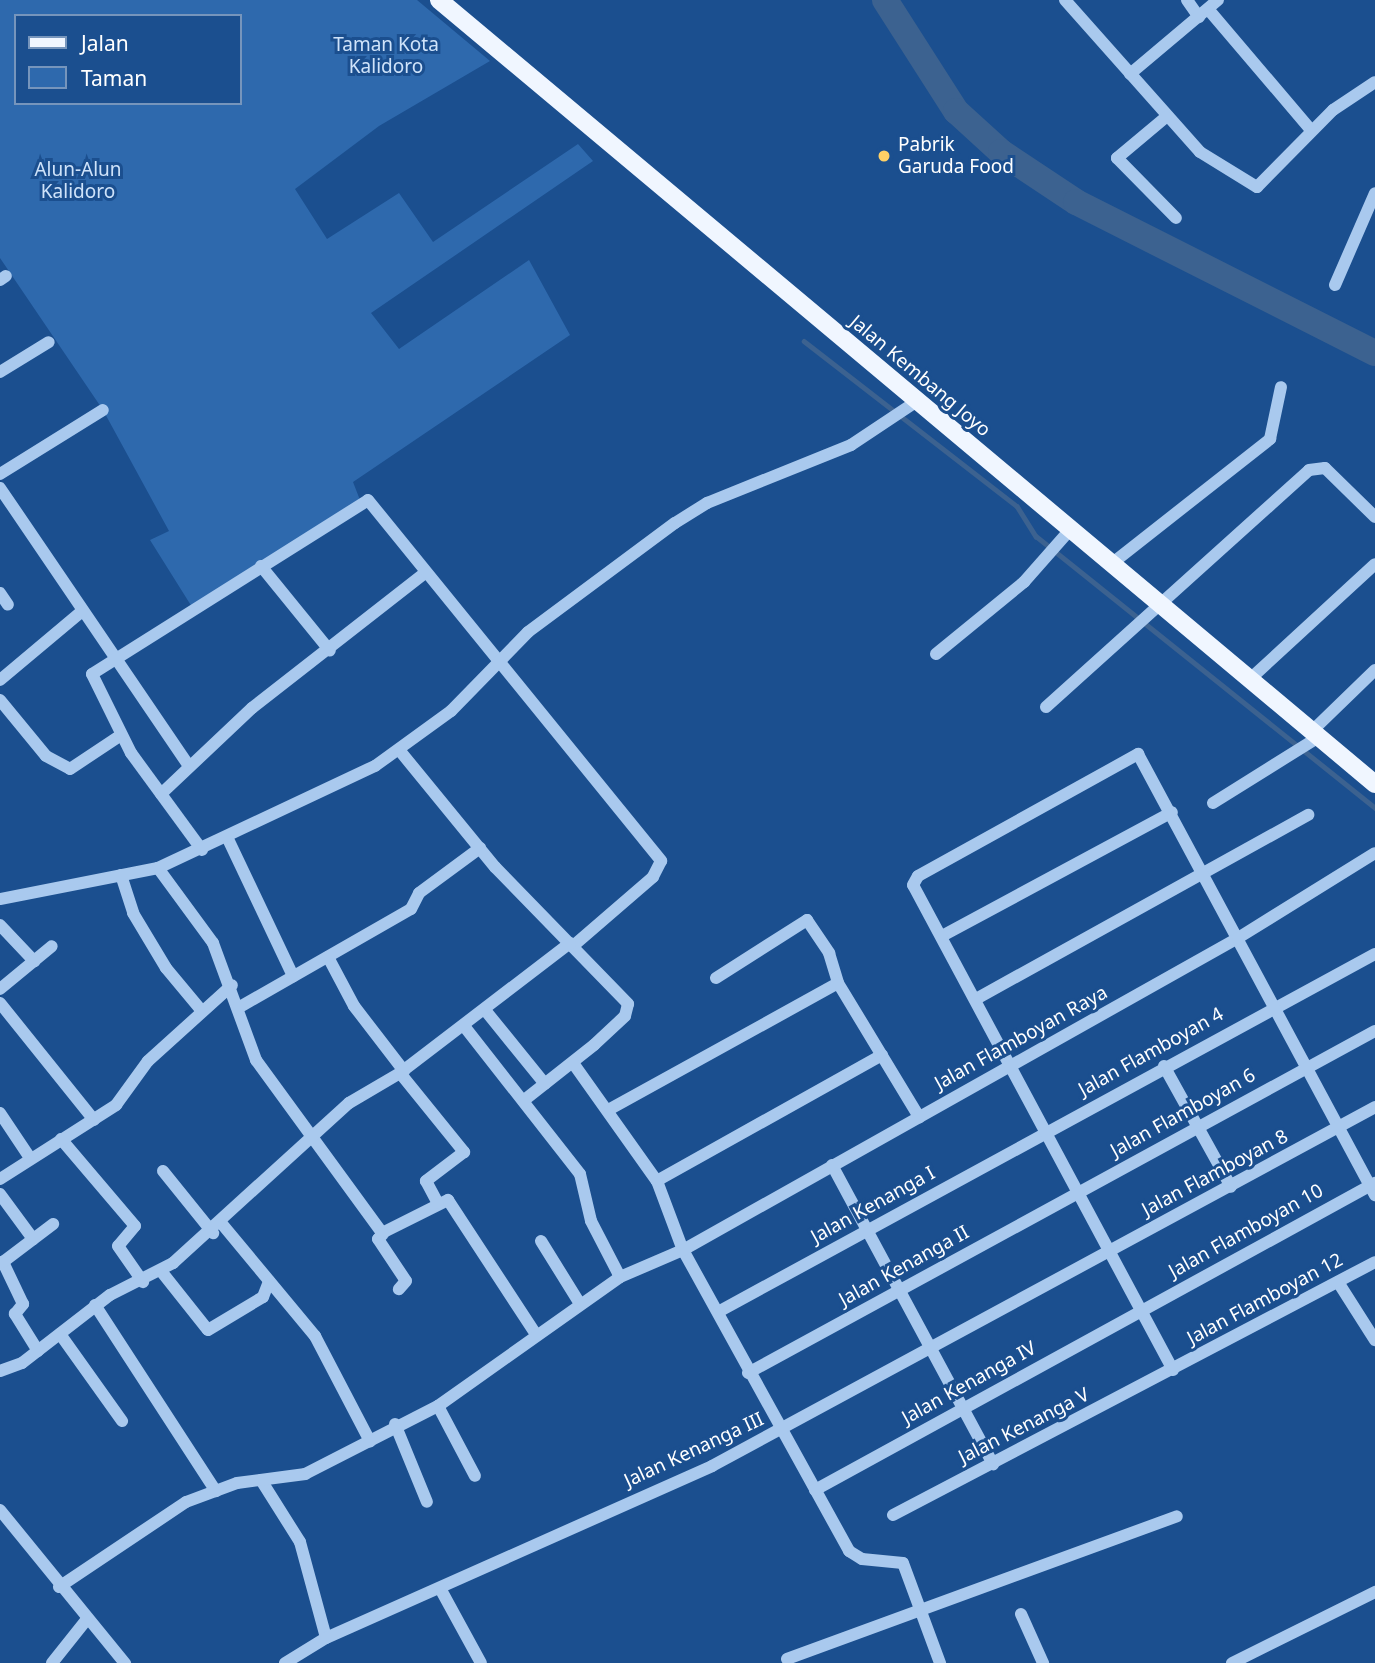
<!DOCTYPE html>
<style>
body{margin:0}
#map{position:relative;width:1375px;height:1663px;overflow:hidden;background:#1b4f8f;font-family:"Noto Sans",sans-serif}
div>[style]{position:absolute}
.green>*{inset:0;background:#2e69ad}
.stream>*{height:4.5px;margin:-2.25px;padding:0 2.25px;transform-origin:2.25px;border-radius:2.25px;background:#3c6290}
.river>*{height:26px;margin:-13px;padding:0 13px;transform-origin:13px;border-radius:13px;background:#3c6290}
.minor>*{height:12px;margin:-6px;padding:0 6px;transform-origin:6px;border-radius:6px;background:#a9c9ee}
.major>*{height:18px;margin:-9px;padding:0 9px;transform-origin:9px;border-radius:9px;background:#f0f6ff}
.dots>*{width:19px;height:19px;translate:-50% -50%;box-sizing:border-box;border:4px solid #1b4f8f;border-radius:50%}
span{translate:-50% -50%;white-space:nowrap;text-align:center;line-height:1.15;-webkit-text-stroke:6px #1b4f8f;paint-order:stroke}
.park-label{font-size:19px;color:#cfe3fa}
.poi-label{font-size:19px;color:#fff}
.left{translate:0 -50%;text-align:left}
.street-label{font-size:19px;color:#fff}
.legend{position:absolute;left:14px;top:14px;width:228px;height:91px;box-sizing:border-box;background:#1b4f8f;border:2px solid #7695bc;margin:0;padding:9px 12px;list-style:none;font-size:21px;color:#fff}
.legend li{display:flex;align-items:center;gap:14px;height:35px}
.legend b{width:35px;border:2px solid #7695bc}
</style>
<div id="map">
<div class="green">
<div style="clip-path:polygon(evenodd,0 0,417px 0,490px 61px,379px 126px,295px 189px,327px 239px,399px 193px,433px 242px,578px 144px,593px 161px,371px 313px,399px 349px,529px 260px,570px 335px,353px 482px,360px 500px,192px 607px,150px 540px,169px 531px,103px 410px,0 258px,0 0,16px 16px,240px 16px,240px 103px,16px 103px,16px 16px)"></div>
</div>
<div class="stream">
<div style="left:804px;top:341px;width:269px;rotate:37.8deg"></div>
<div style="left:1017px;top:506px;width:36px;rotate:58deg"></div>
<div style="left:1036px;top:536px;width:435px;rotate:38.7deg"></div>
</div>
<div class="river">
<div style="left:885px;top:0;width:132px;rotate:57.4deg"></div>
<div style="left:956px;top:111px;width:61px;rotate:42.3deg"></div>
<div style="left:1001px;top:152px;width:90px;rotate:33.7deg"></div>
<div style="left:1076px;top:202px;width:335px;rotate:26.8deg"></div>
</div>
<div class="minor">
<div style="left:1065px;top:0;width:203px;rotate:48.4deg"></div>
<div style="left:1200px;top:152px;width:67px;rotate:31.6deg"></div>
<div style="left:1257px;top:187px;width:108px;rotate:-45.4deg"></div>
<div style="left:1333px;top:110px;width:50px;rotate:-33.7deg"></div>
<div style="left:1187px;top:0;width:21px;rotate:55deg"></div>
<div style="left:1208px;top:9px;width:159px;rotate:49.6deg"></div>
<div style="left:1130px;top:74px;width:115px;rotate:-40.1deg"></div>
<div style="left:1166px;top:117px;width:64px;rotate:140.1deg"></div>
<div style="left:1117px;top:158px;width:84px;rotate:45.5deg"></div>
<div style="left:0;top:280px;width:7px;rotate:-34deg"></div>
<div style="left:1335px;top:285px;width:100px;rotate:-66.5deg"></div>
<div style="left:0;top:372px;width:57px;rotate:-31.5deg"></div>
<div style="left:0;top:474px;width:121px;rotate:-31.9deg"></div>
<div style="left:0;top:488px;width:336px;rotate:55.8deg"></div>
<div style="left:1110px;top:565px;width:204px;rotate:-38.2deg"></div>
<div style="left:1270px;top:439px;width:53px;rotate:-78.1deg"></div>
<div style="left:261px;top:566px;width:109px;rotate:50.9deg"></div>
<div style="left:0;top:593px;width:14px;rotate:56deg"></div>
<div style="left:936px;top:654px;width:114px;rotate:-39.3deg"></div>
<div style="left:1024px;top:582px;width:68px;rotate:-48.6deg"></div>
<div style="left:0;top:680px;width:106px;rotate:-40deg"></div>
<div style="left:1249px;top:680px;width:171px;rotate:-42.6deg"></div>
<div style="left:0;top:700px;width:72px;rotate:50.6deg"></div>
<div style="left:46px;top:756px;width:27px;rotate:28deg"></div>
<div style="left:70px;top:769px;width:61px;rotate:-33.7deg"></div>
<div style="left:1046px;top:707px;width:354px;rotate:-42deg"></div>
<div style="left:1309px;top:470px;width:16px;rotate:-7deg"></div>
<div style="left:1325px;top:468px;width:70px;rotate:44.4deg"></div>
<div style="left:1311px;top:732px;width:89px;rotate:-44.1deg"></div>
<div style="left:400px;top:751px;width:150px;rotate:50.7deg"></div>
<div style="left:495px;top:867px;width:191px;rotate:45.8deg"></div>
<div style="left:628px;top:1004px;width:12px;rotate:104deg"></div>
<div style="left:625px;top:1016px;width:42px;rotate:136.9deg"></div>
<div style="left:594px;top:1045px;width:90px;rotate:141.7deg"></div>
<div style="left:161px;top:794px;width:125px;rotate:-43.4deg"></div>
<div style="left:252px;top:708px;width:219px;rotate:-38deg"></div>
<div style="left:1213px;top:803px;width:123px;rotate:-32deg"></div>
<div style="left:228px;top:839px;width:152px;rotate:64.6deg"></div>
<div style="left:202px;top:850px;width:120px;rotate:-126.2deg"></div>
<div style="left:131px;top:753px;width:88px;rotate:-116.3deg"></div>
<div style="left:92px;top:674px;width:326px;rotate:-32.2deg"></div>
<div style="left:368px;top:500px;width:465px;rotate:50.9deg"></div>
<div style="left:661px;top:861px;width:18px;rotate:117deg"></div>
<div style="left:653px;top:877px;width:106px;rotate:139.2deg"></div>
<div style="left:158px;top:868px;width:93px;rotate:53.7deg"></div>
<div style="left:213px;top:943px;width:125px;rotate:69.8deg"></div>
<div style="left:256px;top:1060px;width:214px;rotate:53.9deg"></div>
<div style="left:382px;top:1233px;width:74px;rotate:-26.6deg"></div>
<div style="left:448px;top:1200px;width:159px;rotate:56.8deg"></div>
<div style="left:121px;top:875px;width:40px;rotate:72deg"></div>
<div style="left:133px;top:913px;width:64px;rotate:59deg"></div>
<div style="left:166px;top:968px;width:55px;rotate:50.2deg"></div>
<div style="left:0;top:899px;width:161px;rotate:-11.1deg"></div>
<div style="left:158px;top:868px;width:240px;rotate:-25.2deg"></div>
<div style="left:375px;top:766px;width:94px;rotate:-35.9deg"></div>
<div style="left:451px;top:711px;width:110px;rotate:-45.7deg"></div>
<div style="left:528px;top:632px;width:183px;rotate:-36.6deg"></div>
<div style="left:675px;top:523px;width:38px;rotate:-32deg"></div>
<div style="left:707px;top:503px;width:155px;rotate:-21.9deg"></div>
<div style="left:851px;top:445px;width:79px;rotate:-33.7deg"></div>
<div style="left:0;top:925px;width:50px;rotate:46.6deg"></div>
<div style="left:942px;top:936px;width:261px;rotate:-28.3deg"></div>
<div style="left:328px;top:957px;width:55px;rotate:62deg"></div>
<div style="left:354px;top:1006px;width:82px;rotate:52.4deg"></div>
<div style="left:716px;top:978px;width:108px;rotate:-32.5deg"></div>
<div style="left:807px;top:920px;width:40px;rotate:56deg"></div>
<div style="left:829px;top:953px;width:31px;rotate:73deg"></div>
<div style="left:0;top:989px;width:67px;rotate:-39.6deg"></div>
<div style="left:976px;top:999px;width:380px;rotate:-29deg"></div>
<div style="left:0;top:1003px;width:150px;rotate:51.2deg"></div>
<div style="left:238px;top:1008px;width:199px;rotate:-29.8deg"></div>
<div style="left:411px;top:909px;width:18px;rotate:-63deg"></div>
<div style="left:419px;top:893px;width:76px;rotate:-36.4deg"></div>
<div style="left:485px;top:1010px;width:95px;rotate:51deg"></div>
<div style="left:464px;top:1026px;width:188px;rotate:51.9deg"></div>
<div style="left:580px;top:1174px;width:48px;rotate:76.8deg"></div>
<div style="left:591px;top:1221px;width:63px;rotate:62.6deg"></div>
<div style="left:882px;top:1055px;width:258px;rotate:150.8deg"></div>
<div style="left:657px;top:1181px;width:74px;rotate:69.4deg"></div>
<div style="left:683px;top:1250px;width:344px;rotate:61.1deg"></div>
<div style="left:849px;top:1551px;width:15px;rotate:32deg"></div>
<div style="left:862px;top:1559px;width:41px;rotate:5.6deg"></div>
<div style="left:903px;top:1563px;width:107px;rotate:69.7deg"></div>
<div style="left:573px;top:1063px;width:145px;rotate:54.6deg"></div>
<div style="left:1164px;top:1066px;width:138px;rotate:61deg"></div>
<div style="left:400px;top:1073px;width:102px;rotate:51deg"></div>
<div style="left:464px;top:1152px;width:48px;rotate:142.7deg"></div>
<div style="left:426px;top:1181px;width:24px;rotate:62deg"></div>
<div style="left:610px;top:1109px;width:260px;rotate:-28.9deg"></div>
<div style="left:838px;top:983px;width:157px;rotate:58.8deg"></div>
<div style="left:0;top:1113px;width:54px;rotate:56.3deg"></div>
<div style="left:61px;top:1139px;width:114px;rotate:49.6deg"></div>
<div style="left:135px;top:1226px;width:26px;rotate:130deg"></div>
<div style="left:118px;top:1246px;width:44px;rotate:55.2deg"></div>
<div style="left:832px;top:1165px;width:340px;rotate:61.7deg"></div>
<div style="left:163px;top:1171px;width:80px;rotate:51.1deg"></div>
<div style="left:0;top:1179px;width:138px;rotate:-32.5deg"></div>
<div style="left:116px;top:1105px;width:54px;rotate:-54deg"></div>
<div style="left:148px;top:1061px;width:113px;rotate:-42.1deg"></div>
<div style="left:0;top:1194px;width:56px;rotate:53.7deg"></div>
<div style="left:222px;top:1224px;width:146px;rotate:50.3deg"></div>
<div style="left:315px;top:1336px;width:119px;rotate:62.4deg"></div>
<div style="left:383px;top:1234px;width:7px;rotate:135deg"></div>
<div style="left:378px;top:1239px;width:50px;rotate:56.3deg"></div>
<div style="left:406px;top:1281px;width:11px;rotate:131deg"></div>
<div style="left:541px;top:1241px;width:74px;rotate:58.2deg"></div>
<div style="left:161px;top:1271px;width:75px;rotate:51.5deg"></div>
<div style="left:208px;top:1330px;width:64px;rotate:-31deg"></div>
<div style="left:263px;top:1297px;width:17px;rotate:-69deg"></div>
<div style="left:1338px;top:1282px;width:69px;rotate:57.5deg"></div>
<div style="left:95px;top:1305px;width:222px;rotate:57deg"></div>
<div style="left:718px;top:1312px;width:748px;rotate:-28.59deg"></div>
<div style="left:60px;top:1334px;width:107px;rotate:54.5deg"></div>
<div style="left:38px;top:1351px;width:44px;rotate:-121.9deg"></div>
<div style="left:15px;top:1314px;width:13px;rotate:-51deg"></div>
<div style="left:23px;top:1304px;width:47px;rotate:-115.5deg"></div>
<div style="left:3px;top:1262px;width:63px;rotate:-37.2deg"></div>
<div style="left:1173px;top:1370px;width:550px;rotate:-118.19deg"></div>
<div style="left:913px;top:885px;width:10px;rotate:-61deg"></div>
<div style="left:918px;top:876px;width:252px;rotate:-29deg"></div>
<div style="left:1138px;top:754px;width:501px;rotate:61.75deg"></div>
<div style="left:0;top:1371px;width:23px;rotate:-20deg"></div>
<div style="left:22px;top:1363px;width:111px;rotate:-37.7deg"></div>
<div style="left:110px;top:1295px;width:71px;rotate:-26.9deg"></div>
<div style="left:173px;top:1263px;width:238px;rotate:-42.3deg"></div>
<div style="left:349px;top:1103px;width:59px;rotate:-30.5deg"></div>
<div style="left:400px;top:1073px;width:214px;rotate:-37.4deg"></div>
<div style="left:748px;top:1373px;width:714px;rotate:-28.61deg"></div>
<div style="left:438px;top:1406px;width:79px;rotate:62.1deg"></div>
<div style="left:395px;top:1424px;width:84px;rotate:67.7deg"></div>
<div style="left:261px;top:1480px;width:73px;rotate:57.8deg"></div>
<div style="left:300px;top:1542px;width:99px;rotate:74.8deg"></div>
<div style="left:815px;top:1490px;width:639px;rotate:-28.73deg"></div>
<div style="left:0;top:1510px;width:198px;rotate:50.8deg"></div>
<div style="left:893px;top:1515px;width:544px;rotate:-27.69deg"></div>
<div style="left:59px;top:1587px;width:153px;rotate:-33.8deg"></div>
<div style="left:186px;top:1502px;width:54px;rotate:-20.4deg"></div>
<div style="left:237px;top:1483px;width:69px;rotate:-7.5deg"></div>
<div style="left:305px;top:1474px;width:149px;rotate:-27.1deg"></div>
<div style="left:438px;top:1406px;width:223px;rotate:-35.3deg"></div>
<div style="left:620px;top:1277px;width:69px;rotate:-23.2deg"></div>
<div style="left:683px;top:1250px;width:637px;rotate:-29.34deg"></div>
<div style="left:1238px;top:938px;width:161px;rotate:-31.8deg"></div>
<div style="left:441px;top:1590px;width:83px;rotate:61.3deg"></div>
<div style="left:1021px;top:1614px;width:54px;rotate:65.8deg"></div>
<div style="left:787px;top:1659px;width:415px;rotate:-20.1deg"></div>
<div style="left:52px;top:1663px;width:56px;rotate:-51.5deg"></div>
<div style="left:285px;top:1663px;width:48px;rotate:-31.4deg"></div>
<div style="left:326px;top:1638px;width:423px;rotate:-24deg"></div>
<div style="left:712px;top:1466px;width:754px;rotate:-28.43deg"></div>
<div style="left:1232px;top:1663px;width:160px;rotate:-26.4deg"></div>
</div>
<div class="major">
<div style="left:439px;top:0;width:1221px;rotate:39.95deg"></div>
</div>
<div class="dots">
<div style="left:884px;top:156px;background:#ffd166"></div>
</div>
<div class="park-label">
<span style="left:386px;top:56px">Taman Kota<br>Kalidoro</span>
<span style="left:78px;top:181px">Alun-Alun<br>Kalidoro</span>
</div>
<div class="poi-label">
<span class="left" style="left:898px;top:156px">Pabrik<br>Garuda Food</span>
</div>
<div class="street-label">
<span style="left:920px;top:376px;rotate:40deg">Jalan Kembang Joyo</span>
<span style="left:1021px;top:1038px;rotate:-29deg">Jalan Flamboyan Raya</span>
<span style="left:1151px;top:1052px;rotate:-29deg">Jalan Flamboyan 4</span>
<span style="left:1183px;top:1113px;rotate:-29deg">Jalan Flamboyan 6</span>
<span style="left:1215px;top:1173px;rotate:-28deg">Jalan Flamboyan 8</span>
<span style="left:873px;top:1205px;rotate:-29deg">Jalan Kenanga I</span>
<span style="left:1246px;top:1231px;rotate:-29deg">Jalan Flamboyan 10</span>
<span style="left:904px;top:1266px;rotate:-29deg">Jalan Kenanga II</span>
<span style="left:1265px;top:1299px;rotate:-28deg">Jalan Flamboyan 12</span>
<span style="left:969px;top:1383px;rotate:-29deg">Jalan Kenanga IV</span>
<span style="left:1024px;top:1426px;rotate:-27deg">Jalan Kenanga V</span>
<span style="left:694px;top:1450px;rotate:-25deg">Jalan Kenanga III</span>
</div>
<ul class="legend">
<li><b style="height:9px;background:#f0f6ff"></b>Jalan</li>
<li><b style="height:19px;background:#2e69ad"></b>Taman</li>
</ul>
</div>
